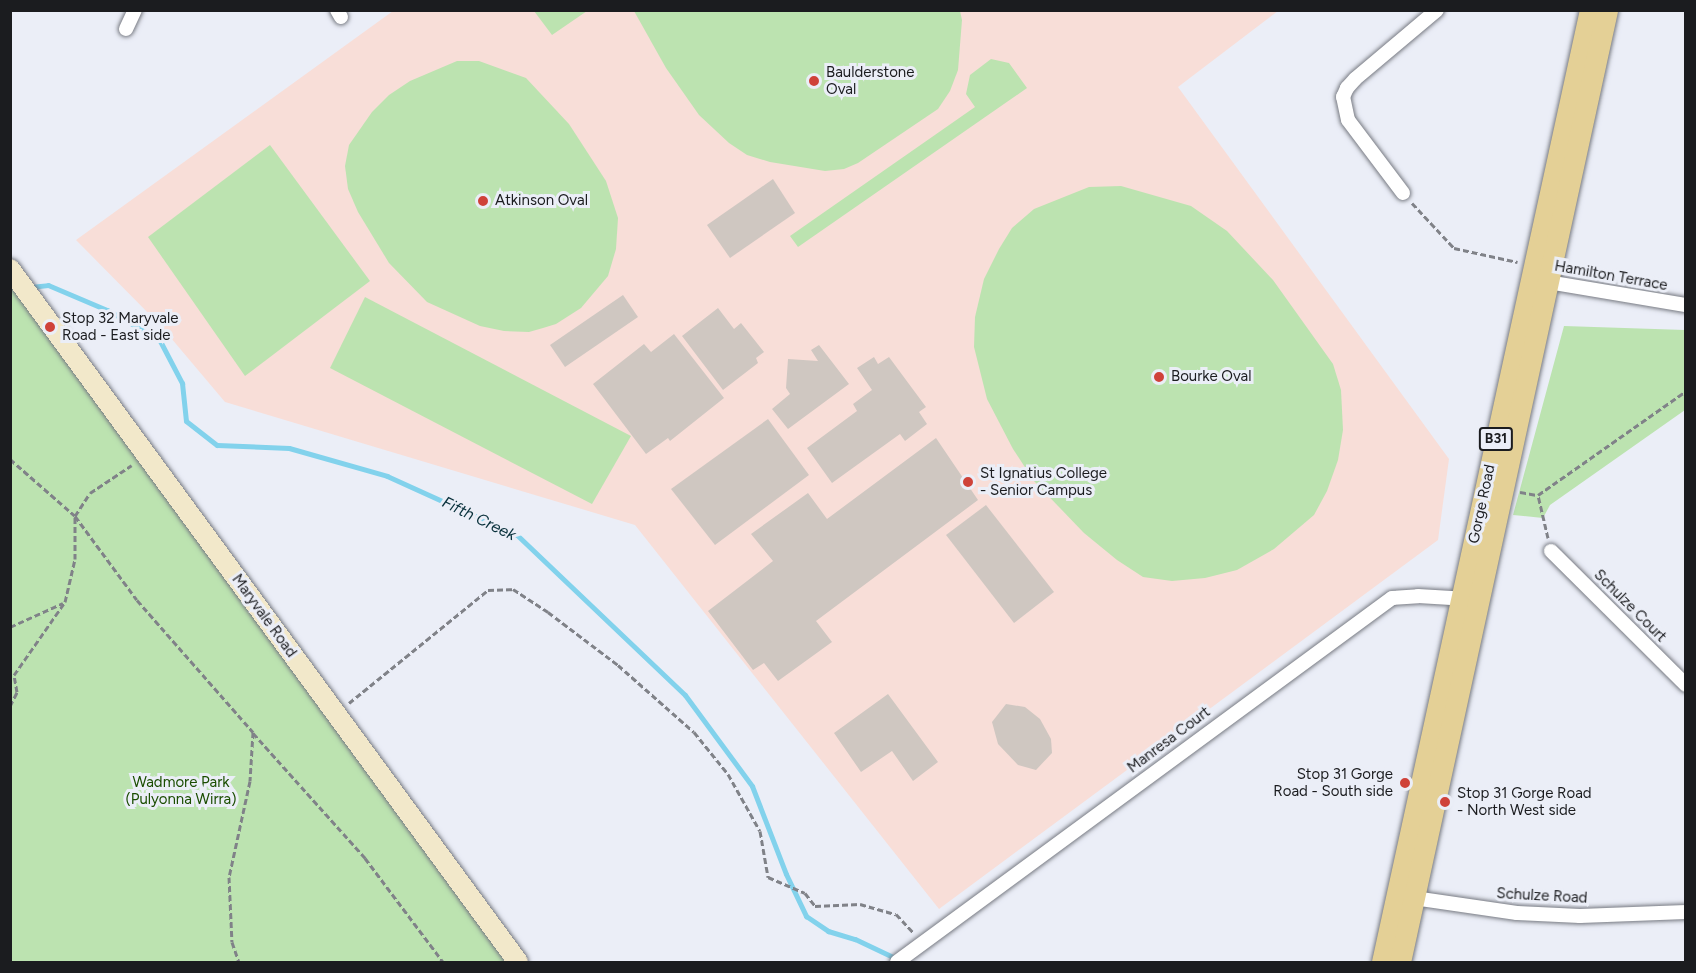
<!DOCTYPE html>
<style>
body{margin:0}
#map{position:relative;width:1696px;height:973px;overflow:hidden;background:#ebeef7;font-family:Figtree,sans-serif}
div>[style]{position:absolute}
.education>*{inset:0;background:#f8ded8}
.green>*{inset:0;background:#bce3b0}
.stream>*{height:5px;margin:-2.5px;padding:0 2.5px;transform-origin:2.5px;border-radius:2.5px;background:#82d2ec}
.building>*{inset:0;background:#cfc7c1}
.path>*{height:3px;margin-top:-1.5px;transform-origin:0;background:repeating-linear-gradient(90deg,#808288 0 6px,transparent 0 9px)}
.roads{filter:drop-shadow(0 0 2px #787b83) drop-shadow(0 0 2px #787b83)}
.minor>*{height:14px;margin:-7px;padding:0 7px;transform-origin:7px;border-radius:7px;background:#fff}
.secondary>*{height:20px;margin:-10px;padding:0 10px;transform-origin:10px;border-radius:10px;background:#f2e8ca}
.primary>*{height:21px;margin:-10.5px;padding:0 10.5px;transform-origin:10.5px;border-radius:10.5px;background:#e4d096}
.dots>*{width:16px;height:16px;translate:-50% -50%;box-sizing:border-box;border:3px solid #ebeef7;border-radius:50%}
span{translate:-50% -50%;white-space:nowrap;text-align:center;line-height:1.15;-webkit-text-stroke:6px #ebeef7;paint-order:stroke}
.shield-label span{padding:2px 4px;background:#ebeef7;border:2px solid;border-radius:4px;-webkit-text-stroke-width:0}
.shield-label{font-size:14px;color:#1b1c1f;font-weight:700}
.poi-label{font-size:15px;color:#1b1c1f}
.left{translate:0 -50%;text-align:left}
.right{translate:-100% -50%;text-align:right}
.street-label{font-size:15px;color:#1b1c1f}
.park-label{font-size:15px;color:#1a4d00}
.water-label{font-size:16px;color:#08303b;font-style:italic}
.frame{position:absolute;inset:0;border:12px solid #1b1c1f;pointer-events:none}
</style>
<div id="map">
<div class="education">
<div style="clip-path:polygon(393px 11px,1278px 11px,1178px 87px,1449px 459px,1438px 540px,939px 909px,635px 525px,225px 402px,160px 325px,76px 240px)"></div>
</div>
<div class="green">
<div style="clip-path:polygon(534px 11px,587px 11px,552px 35px)"></div>
<div style="clip-path:polygon(634px 11px,960px 11px,962px 20px,958px 70px,950px 91px,938px 109px,858px 163px,844px 169px,825px 171px,770px 162px,747px 155px,729px 143px,699px 115px,666px 68px)"></div>
<div style="clip-path:polygon(991px 59px,1009px 63px,1027px 88px,798px 247px,790px 236px,975px 107px,966px 94px,970px 75px)"></div>
<div style="clip-path:polygon(457px 61px,479px 61px,526px 78px,569px 124px,606px 181px,618px 218px,616px 249px,608px 276px,581px 308px,556px 324px,543px 328px,529px 332px,504px 331px,480px 326px,427px 302px,389px 263px,358px 212px,348px 189px,345px 166px,349px 145px,372px 112px,389px 95px,410px 81px)"></div>
<div style="clip-path:polygon(270px 145px,370px 281px,245px 376px,148px 237px)"></div>
<div style="clip-path:polygon(1121px 186px,1191px 206px,1227px 231px,1273px 280px,1333px 364px,1341px 390px,1343px 430px,1338px 460px,1327px 491px,1314px 515px,1274px 549px,1237px 570px,1205px 578px,1172px 581px,1143px 577px,1117px 560px,1084px 533px,1034px 481px,1013px 449px,987px 399px,974px 347px,975px 317px,984px 279px,999px 249px,1012px 228px,1034px 209px,1089px 187px)"></div>
<div style="clip-path:polygon(10px 268px,518px 962px,11px 962px)"></div>
<div style="clip-path:polygon(365px 297px,631px 436px,592px 504px,330px 368px)"></div>
<div style="clip-path:polygon(1564px 326px,1685px 330px,1685px 410px,1550px 505px,1543px 518px,1513px 515px)"></div>
</div>
<div class="stream">
<div style="left:30px;top:287px;width:18px;rotate:-6deg"></div>
<div style="left:48px;top:285px;width:64px;rotate:23deg"></div>
<div style="left:107px;top:310px;width:60px;rotate:29.1deg"></div>
<div style="left:159px;top:339px;width:50px;rotate:62.4deg"></div>
<div style="left:182px;top:383px;width:38px;rotate:84deg"></div>
<div style="left:186px;top:421px;width:39px;rotate:38deg"></div>
<div style="left:217px;top:445px;width:72px;rotate:2.4deg"></div>
<div style="left:289px;top:448px;width:102px;rotate:15.9deg"></div>
<div style="left:387px;top:476px;width:143px;rotate:24.4deg"></div>
<div style="left:517px;top:535px;width:232px;rotate:43.6deg"></div>
<div style="left:685px;top:695px;width:113px;rotate:53.6deg"></div>
<div style="left:752px;top:786px;width:94px;rotate:68.9deg"></div>
<div style="left:786px;top:874px;width:47px;rotate:64.5deg"></div>
<div style="left:806px;top:916px;width:27px;rotate:34deg"></div>
<div style="left:828px;top:931px;width:28px;rotate:17deg"></div>
<div style="left:855px;top:939px;width:49px;rotate:25.5deg"></div>
</div>
<div class="building">
<div style="clip-path:polygon(773px 179px,795px 213px,730px 258px,707px 225px)"></div>
<div style="clip-path:polygon(623px 295px,638px 317px,565px 367px,550px 345px)"></div>
<div style="clip-path:polygon(718px 308px,734px 329px,741px 323px,764px 352px,756px 358px,758px 363px,723px 390px,682px 336px)"></div>
<div style="clip-path:polygon(674px 334px,724px 398px,670px 441px,668px 438px,646px 454px,593px 384px,644px 344px,651px 352px)"></div>
<div style="clip-path:polygon(819px 345px,849px 384px,788px 429px,772px 409px,790px 394px,786px 388px,788px 359px,818px 361px,811px 350px)"></div>
<div style="clip-path:polygon(874px 357px,878px 364px,889px 357px,926px 407px,919px 412px,927px 424px,905px 441px,900px 434px,832px 483px,807px 448px,857px 411px,853px 404px,872px 390px,857px 368px)"></div>
<div style="clip-path:polygon(768px 419px,809px 475px,715px 545px,671px 489px)"></div>
<div style="clip-path:polygon(936px 438px,978px 500px,816px 621px,832px 642px,778px 681px,764px 663px,753px 670px,708px 611px,773px 561px,751px 534px,808px 493px,827px 519px)"></div>
<div style="clip-path:polygon(986px 505px,1054px 592px,1014px 623px,946px 535px)"></div>
<div style="clip-path:polygon(888px 694px,938px 762px,913px 781px,892px 751px,861px 772px,834px 733px)"></div>
<div style="clip-path:polygon(1006px 704px,1025px 707px,1040px 719px,1051px 739px,1052px 753px,1036px 770px,1018px 765px,998px 744px,992px 722px)"></div>
</div>
<div class="path">
<div style="left:1412px;top:203px;width:62px;rotate:47deg"></div>
<div style="left:1454px;top:248px;width:65px;rotate:12.5deg"></div>
<div style="left:10px;top:459px;width:86px;rotate:41.2deg"></div>
<div style="left:75px;top:516px;width:104px;rotate:53.6deg"></div>
<div style="left:137px;top:600px;width:176px;rotate:48.7deg"></div>
<div style="left:253px;top:732px;width:49px;rotate:93.5deg"></div>
<div style="left:250px;top:781px;width:98px;rotate:102.3deg"></div>
<div style="left:229px;top:877px;width:65px;rotate:87.4deg"></div>
<div style="left:232px;top:942px;width:21px;rotate:71deg"></div>
<div style="left:1520px;top:492px;width:17px;rotate:10deg"></div>
<div style="left:1548px;top:538px;width:44px;rotate:-103.1deg"></div>
<div style="left:1538px;top:495px;width:181px;rotate:-35.1deg"></div>
<div style="left:10px;top:627px;width:58px;rotate:-24.4deg"></div>
<div style="left:349px;top:703px;width:179px;rotate:-39.1deg"></div>
<div style="left:488px;top:590px;width:25px;rotate:-2deg"></div>
<div style="left:513px;top:589px;width:42px;rotate:33.3deg"></div>
<div style="left:548px;top:612px;width:88px;rotate:37.1deg"></div>
<div style="left:618px;top:665px;width:101px;rotate:41.4deg"></div>
<div style="left:694px;top:732px;width:54px;rotate:51deg"></div>
<div style="left:728px;top:774px;width:65px;rotate:60.7deg"></div>
<div style="left:760px;top:831px;width:47px;rotate:80.1deg"></div>
<div style="left:768px;top:877px;width:40px;rotate:23.4deg"></div>
<div style="left:805px;top:893px;width:16px;rotate:52deg"></div>
<div style="left:815px;top:906px;width:45px;rotate:-2.5deg"></div>
<div style="left:860px;top:904px;width:37px;rotate:16deg"></div>
<div style="left:896px;top:914px;width:25px;rotate:47deg"></div>
<div style="left:10px;top:706px;width:16px;rotate:-63deg"></div>
<div style="left:17px;top:692px;width:17px;rotate:-100deg"></div>
<div style="left:14px;top:675px;width:89px;rotate:-55.1deg"></div>
<div style="left:65px;top:602px;width:44px;rotate:-76.9deg"></div>
<div style="left:75px;top:559px;width:43px;rotate:-90deg"></div>
<div style="left:75px;top:516px;width:27px;rotate:-57deg"></div>
<div style="left:90px;top:493px;width:50px;rotate:-33.7deg"></div>
<div style="left:253px;top:733px;width:168px;rotate:48.1deg"></div>
<div style="left:365px;top:858px;width:130px;rotate:53.1deg"></div>
</div>
<div class="roads">
<div class="minor">
<div style="left:337px;top:10px;width:8px;rotate:60deg"></div>
<div style="left:126px;top:29px;width:21px;rotate:-65deg"></div>
<div style="left:1403px;top:193px;width:91px;rotate:-127deg"></div>
<div style="left:1348px;top:120px;width:24px;rotate:-102deg"></div>
<div style="left:1343px;top:97px;width:10px;rotate:-66deg"></div>
<div style="left:1347px;top:88px;width:12px;rotate:-48deg"></div>
<div style="left:1355px;top:79px;width:107px;rotate:-40.1deg"></div>
<div style="left:1542px;top:281px;width:146px;rotate:9.5deg"></div>
<div style="left:1551px;top:551px;width:190px;rotate:44.8deg"></div>
<div style="left:1407px;top:897px;width:111px;rotate:8.3deg"></div>
<div style="left:1517px;top:913px;width:63px;rotate:2.7deg"></div>
<div style="left:1580px;top:916px;width:106px;rotate:-2.2deg"></div>
<div style="left:897px;top:962px;width:614px;rotate:-36.33deg"></div>
<div style="left:1392px;top:598px;width:26px;rotate:-4deg"></div>
<div style="left:1418px;top:596px;width:50px;rotate:3.4deg"></div>
</div>
<div class="secondary">
<div style="left:10px;top:269px;width:859px;rotate:53.76deg"></div>
</div>
<div class="primary">
<div style="left:1382px;top:962px;width:974px;rotate:-77.68deg"></div>
<div style="left:1400px;top:962px;width:974px;rotate:-77.73deg"></div>
</div>
</div>
<div class="dots">
<div style="left:814px;top:81px;background:#cf4239"></div>
<div style="left:483px;top:201px;background:#cf4239"></div>
<div style="left:50px;top:327px;background:#cf4239"></div>
<div style="left:1159px;top:377px;background:#cf4239"></div>
<div style="left:968px;top:482px;background:#cf4239"></div>
<div style="left:1405px;top:783px;background:#cf4239"></div>
<div style="left:1445px;top:802px;background:#cf4239"></div>
</div>
<div class="shield-label">
<span style="left:1496px;top:439px">B31</span>
</div>
<div class="poi-label">
<span class="left" style="left:826px;top:81px">Baulderstone<br>Oval</span>
<span class="left" style="left:495px;top:201px">Atkinson Oval</span>
<span class="left" style="left:62px;top:327px">Stop 32 Maryvale<br>Road - East side</span>
<span class="left" style="left:1171px;top:377px">Bourke Oval</span>
<span class="left" style="left:980px;top:482px">St Ignatius College<br>- Senior Campus</span>
<span class="right" style="left:1393px;top:783px">Stop 31 Gorge<br>Road - South side</span>
<span class="left" style="left:1457px;top:802px">Stop 31 Gorge Road<br>- North West side</span>
</div>
<div class="street-label">
<span style="left:1611px;top:276px;rotate:10deg">Hamilton Terrace</span>
<span style="left:1482px;top:504px;rotate:-78deg">Gorge Road</span>
<span style="left:1630px;top:606px;rotate:45deg">Schulze Court</span>
<span style="left:264px;top:616px;rotate:54deg">Maryvale Road</span>
<span style="left:1169px;top:740px;rotate:-37deg">Manresa Court</span>
<span style="left:1542px;top:896px;rotate:3deg">Schulze Road</span>
</div>
<div class="park-label">
<span style="left:181px;top:791px">Wadmore Park<br>(Pulyonna Wirra)</span>
</div>
<div class="water-label">
<span style="left:479px;top:519px;rotate:26deg">Fifth Creek</span>
</div>
<div class="frame"></div>
</div>
